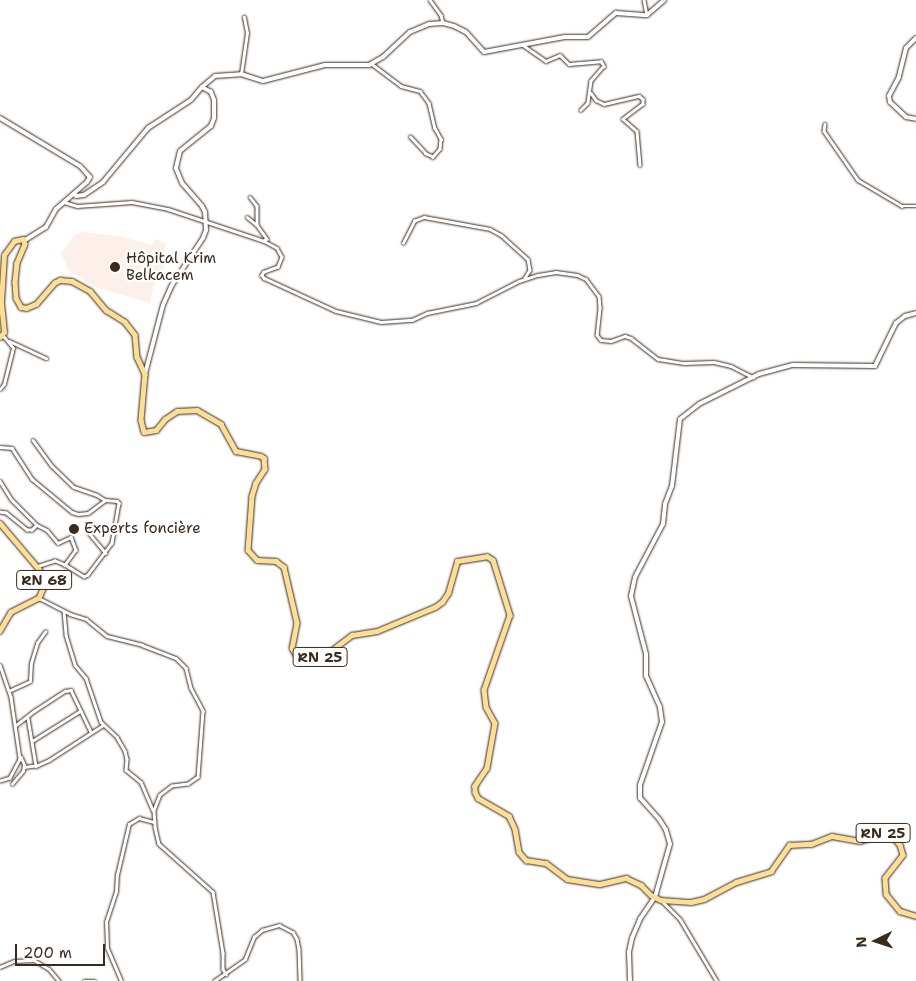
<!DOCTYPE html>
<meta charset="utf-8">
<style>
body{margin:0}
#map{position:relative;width:916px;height:981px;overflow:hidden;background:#fff;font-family:"Shantell Sans",sans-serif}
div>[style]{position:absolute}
.built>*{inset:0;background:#fdf0ea}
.roads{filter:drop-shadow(0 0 1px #3b2a1e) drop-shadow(0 0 1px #3b2a1e)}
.street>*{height:2.5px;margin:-1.25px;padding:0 1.25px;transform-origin:1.25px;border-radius:1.25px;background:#fff}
.secondary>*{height:4px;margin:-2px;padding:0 2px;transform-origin:2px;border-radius:2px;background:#fff}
.primary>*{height:4.5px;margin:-2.25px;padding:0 2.25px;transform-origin:2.25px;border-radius:2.25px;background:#fdde96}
.dots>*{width:14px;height:14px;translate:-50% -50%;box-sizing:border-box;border:2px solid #fff;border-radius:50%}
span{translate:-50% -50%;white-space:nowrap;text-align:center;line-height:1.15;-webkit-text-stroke:4.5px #fff;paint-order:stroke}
.shield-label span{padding:1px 4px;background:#fff;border:1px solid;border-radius:4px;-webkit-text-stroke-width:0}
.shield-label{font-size:14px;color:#3b2a1e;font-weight:700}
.poi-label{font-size:15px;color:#3b2a1e}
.left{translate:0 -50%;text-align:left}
.north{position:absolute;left:851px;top:916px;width:50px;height:50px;-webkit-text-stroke:4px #fff;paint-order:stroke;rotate:266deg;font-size:14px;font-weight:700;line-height:20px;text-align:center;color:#3b2a1e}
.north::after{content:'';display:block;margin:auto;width:18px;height:22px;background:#3b2a1e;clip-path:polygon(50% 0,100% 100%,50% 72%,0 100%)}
.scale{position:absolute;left:15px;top:944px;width:90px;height:22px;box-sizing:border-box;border:2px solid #3b2a1e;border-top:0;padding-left:6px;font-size:15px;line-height:18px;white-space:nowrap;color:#3b2a1e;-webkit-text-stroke:4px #fff;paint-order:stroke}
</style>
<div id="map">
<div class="built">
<div style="clip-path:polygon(81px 232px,118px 236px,152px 245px,154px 239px,166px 243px,161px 263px,165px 264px,162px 275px,154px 285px,150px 303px,92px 286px,68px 270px,61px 253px,75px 235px)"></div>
</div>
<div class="roads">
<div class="street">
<div style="left:430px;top:0;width:19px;rotate:54deg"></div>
<div style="left:441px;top:15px;width:8px;rotate:76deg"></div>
<div style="left:644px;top:0;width:15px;rotate:79deg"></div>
<div style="left:523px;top:45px;width:28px;rotate:35deg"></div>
<div style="left:546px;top:61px;width:15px;rotate:-23deg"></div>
<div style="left:560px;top:55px;width:13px;rotate:45deg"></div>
<div style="left:569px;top:64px;width:32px;rotate:-5deg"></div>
<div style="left:601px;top:61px;width:6px;rotate:59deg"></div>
<div style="left:604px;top:66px;width:20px;rotate:131deg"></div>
<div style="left:591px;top:81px;width:22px;rotate:98deg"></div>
<div style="left:588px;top:103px;width:10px;rotate:135deg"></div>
<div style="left:372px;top:64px;width:36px;rotate:37deg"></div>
<div style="left:401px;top:86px;width:20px;rotate:15deg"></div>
<div style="left:420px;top:91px;width:15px;rotate:53deg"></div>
<div style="left:429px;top:103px;width:26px;rotate:77deg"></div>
<div style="left:435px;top:128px;width:13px;rotate:61deg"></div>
<div style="left:441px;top:139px;width:10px;rotate:96deg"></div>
<div style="left:440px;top:149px;width:11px;rotate:131deg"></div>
<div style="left:433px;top:157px;width:8px;rotate:-157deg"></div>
<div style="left:426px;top:154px;width:23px;rotate:-133deg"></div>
<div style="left:241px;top:74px;width:41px;rotate:-81.7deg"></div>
<div style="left:247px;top:33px;width:16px;rotate:-101deg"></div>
<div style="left:591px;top:93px;width:9px;rotate:54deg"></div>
<div style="left:596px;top:100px;width:9px;rotate:27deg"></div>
<div style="left:604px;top:104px;width:36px;rotate:-13deg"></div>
<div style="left:639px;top:96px;width:5px;rotate:37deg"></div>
<div style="left:643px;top:99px;width:5px;rotate:90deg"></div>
<div style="left:643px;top:104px;width:25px;rotate:143deg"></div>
<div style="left:623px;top:119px;width:18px;rotate:41deg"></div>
<div style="left:637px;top:131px;width:34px;rotate:85deg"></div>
<div style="left:825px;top:124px;width:7px;rotate:98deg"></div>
<div style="left:824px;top:131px;width:60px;rotate:55.2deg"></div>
<div style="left:858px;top:180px;width:51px;rotate:30.6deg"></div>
<div style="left:902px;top:206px;width:14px"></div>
<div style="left:250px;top:197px;width:11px;rotate:52deg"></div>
<div style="left:257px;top:206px;width:19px;rotate:90deg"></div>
<div style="left:257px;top:225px;width:17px;rotate:54deg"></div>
<div style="left:267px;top:239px;width:4px;rotate:146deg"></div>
<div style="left:64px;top:202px;width:14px;rotate:17deg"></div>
<div style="left:77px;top:206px;width:55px;rotate:-4.2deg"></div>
<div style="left:132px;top:202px;width:37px;rotate:11deg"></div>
<div style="left:168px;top:209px;width:101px;rotate:18.4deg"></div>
<div style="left:264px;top:241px;width:15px;rotate:28deg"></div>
<div style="left:277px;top:248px;width:10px;rotate:61deg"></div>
<div style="left:282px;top:257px;width:11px;rotate:112deg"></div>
<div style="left:278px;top:267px;width:15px;rotate:160deg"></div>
<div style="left:264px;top:272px;width:4px;rotate:124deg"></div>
<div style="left:262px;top:275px;width:4px;rotate:56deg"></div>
<div style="left:264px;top:278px;width:79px;rotate:24.6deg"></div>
<div style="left:336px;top:311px;width:46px;rotate:13.7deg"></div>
<div style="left:381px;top:322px;width:31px;rotate:-4deg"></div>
<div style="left:412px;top:320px;width:17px;rotate:-25deg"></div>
<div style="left:427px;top:313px;width:50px;rotate:-11.5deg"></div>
<div style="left:476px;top:303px;width:48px;rotate:-27.1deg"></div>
<div style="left:519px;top:281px;width:20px;rotate:-18deg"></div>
<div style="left:538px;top:275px;width:18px;rotate:-9deg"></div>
<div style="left:556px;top:272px;width:21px;rotate:8deg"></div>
<div style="left:577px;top:275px;width:10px;rotate:24deg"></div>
<div style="left:586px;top:279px;width:21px;rotate:53deg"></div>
<div style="left:599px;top:296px;width:12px;rotate:85deg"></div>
<div style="left:600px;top:308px;width:27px;rotate:96deg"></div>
<div style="left:597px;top:335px;width:6px;rotate:51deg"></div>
<div style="left:601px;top:340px;width:10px;rotate:6deg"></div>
<div style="left:611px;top:341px;width:15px;rotate:-20deg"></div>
<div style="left:625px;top:336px;width:6px;rotate:18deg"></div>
<div style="left:631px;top:338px;width:34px;rotate:38deg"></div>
<div style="left:658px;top:359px;width:26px;rotate:9deg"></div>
<div style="left:684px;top:363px;width:30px;rotate:-2deg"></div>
<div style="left:714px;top:362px;width:17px;rotate:13deg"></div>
<div style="left:731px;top:366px;width:25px;rotate:27deg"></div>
<div style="left:247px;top:217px;width:13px;rotate:39deg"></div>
<div style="left:403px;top:243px;width:25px;rotate:-63deg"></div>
<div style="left:414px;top:221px;width:11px;rotate:-22deg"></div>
<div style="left:424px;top:217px;width:67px;rotate:10.3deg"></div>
<div style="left:490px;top:229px;width:13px;rotate:29deg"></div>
<div style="left:501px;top:235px;width:36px;rotate:42deg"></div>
<div style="left:528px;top:259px;width:11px;rotate:80deg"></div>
<div style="left:530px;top:270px;width:9px;rotate:122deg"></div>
<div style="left:9px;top:341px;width:41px;rotate:24.7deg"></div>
<div style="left:0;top:389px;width:6px;rotate:-51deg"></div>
<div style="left:4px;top:384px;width:37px;rotate:-76deg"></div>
<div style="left:13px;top:348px;width:16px;rotate:-130deg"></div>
<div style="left:33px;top:440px;width:32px;rotate:54deg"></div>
<div style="left:52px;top:466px;width:30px;rotate:44deg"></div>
<div style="left:74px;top:487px;width:24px;rotate:19deg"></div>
<div style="left:97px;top:495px;width:9px;rotate:32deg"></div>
<div style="left:0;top:447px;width:12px;rotate:5deg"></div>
<div style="left:12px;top:448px;width:37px;rotate:57deg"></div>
<div style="left:32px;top:479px;width:52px;rotate:39.5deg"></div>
<div style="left:72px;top:512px;width:6px;rotate:18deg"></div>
<div style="left:78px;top:514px;width:10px;rotate:-6deg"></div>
<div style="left:88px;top:513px;width:21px;rotate:-37deg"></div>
<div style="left:105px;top:500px;width:12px;rotate:5deg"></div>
<div style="left:117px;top:501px;width:3px;rotate:45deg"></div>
<div style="left:119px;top:503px;width:41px;rotate:99.9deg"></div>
<div style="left:112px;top:543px;width:40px;rotate:127deg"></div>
<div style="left:88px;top:575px;width:4px;rotate:153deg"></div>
<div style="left:84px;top:577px;width:22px;rotate:-148deg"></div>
<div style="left:0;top:481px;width:22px;rotate:58deg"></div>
<div style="left:12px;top:500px;width:35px;rotate:45deg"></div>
<div style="left:37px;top:525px;width:7px;rotate:135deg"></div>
<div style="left:32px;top:530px;width:5px;rotate:180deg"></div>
<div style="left:27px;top:530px;width:27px;rotate:-141deg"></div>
<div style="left:6px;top:513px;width:6px;rotate:-171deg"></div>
<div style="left:37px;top:525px;width:11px;rotate:27deg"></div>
<div style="left:47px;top:530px;width:17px;rotate:50deg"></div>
<div style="left:58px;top:543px;width:14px;rotate:-25deg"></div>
<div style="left:71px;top:537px;width:14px;rotate:69deg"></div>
<div style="left:76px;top:550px;width:19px;rotate:126deg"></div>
<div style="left:65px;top:565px;width:11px;rotate:-158deg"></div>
<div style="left:55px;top:561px;width:19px;rotate:162deg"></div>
<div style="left:89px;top:533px;width:26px;rotate:50deg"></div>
<div style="left:39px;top:598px;width:35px;rotate:27deg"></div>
<div style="left:70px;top:614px;width:17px;rotate:17deg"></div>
<div style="left:86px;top:619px;width:27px;rotate:39deg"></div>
<div style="left:107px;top:636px;width:36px;rotate:14deg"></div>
<div style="left:142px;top:645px;width:36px;rotate:21deg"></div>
<div style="left:176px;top:658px;width:14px;rotate:45deg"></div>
<div style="left:186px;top:668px;width:21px;rotate:76deg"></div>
<div style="left:191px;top:688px;width:26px;rotate:62deg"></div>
<div style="left:203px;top:711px;width:66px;rotate:94.3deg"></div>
<div style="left:198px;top:777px;width:12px;rotate:145deg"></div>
<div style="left:188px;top:784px;width:16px;rotate:173deg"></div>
<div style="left:172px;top:786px;width:15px;rotate:143deg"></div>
<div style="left:160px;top:795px;width:17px;rotate:111deg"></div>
<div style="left:154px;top:811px;width:16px;rotate:86deg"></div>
<div style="left:155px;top:827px;width:17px;rotate:77deg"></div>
<div style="left:159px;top:844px;width:72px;rotate:41.6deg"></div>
<div style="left:213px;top:892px;width:62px;rotate:80.7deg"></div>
<div style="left:223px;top:953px;width:16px;rotate:90deg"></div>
<div style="left:223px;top:969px;width:6px;rotate:59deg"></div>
<div style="left:64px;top:611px;width:24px;rotate:85deg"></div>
<div style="left:66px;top:635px;width:31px;rotate:73deg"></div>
<div style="left:75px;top:665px;width:17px;rotate:50deg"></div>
<div style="left:86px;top:678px;width:46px;rotate:71.2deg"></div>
<div style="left:101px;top:722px;width:22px;rotate:43deg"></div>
<div style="left:117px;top:737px;width:16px;rotate:60deg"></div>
<div style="left:125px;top:751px;width:8px;rotate:76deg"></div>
<div style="left:127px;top:759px;width:11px;rotate:95deg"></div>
<div style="left:126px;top:770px;width:19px;rotate:39deg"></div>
<div style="left:141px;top:782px;width:30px;rotate:67deg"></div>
<div style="left:0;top:665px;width:34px;rotate:71deg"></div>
<div style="left:11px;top:697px;width:63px;rotate:81.7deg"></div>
<div style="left:20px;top:759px;width:21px;rotate:118deg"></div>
<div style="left:10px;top:778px;width:10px;rotate:163deg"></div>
<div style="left:9px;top:691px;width:23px;rotate:-25deg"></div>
<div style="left:30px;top:681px;width:18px;rotate:-87deg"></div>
<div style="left:31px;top:663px;width:21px;rotate:-73deg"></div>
<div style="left:37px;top:643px;width:14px;rotate:-54deg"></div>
<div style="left:28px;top:718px;width:49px;rotate:80.5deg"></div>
<div style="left:16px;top:725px;width:23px;rotate:-38deg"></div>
<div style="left:34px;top:711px;width:37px;rotate:-33deg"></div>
<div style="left:65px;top:691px;width:6px;rotate:-9deg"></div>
<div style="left:71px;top:690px;width:47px;rotate:64.5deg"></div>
<div style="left:32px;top:741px;width:57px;rotate:-32deg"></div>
<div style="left:24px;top:767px;width:14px;rotate:-8deg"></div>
<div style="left:38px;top:765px;width:12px;rotate:-24deg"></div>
<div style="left:49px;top:760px;width:64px;rotate:-32.9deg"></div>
<div style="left:12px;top:784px;width:17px;rotate:-50deg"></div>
<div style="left:23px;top:771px;width:6px;rotate:-81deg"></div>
<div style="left:24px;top:765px;width:8px;rotate:-113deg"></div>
<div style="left:662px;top:901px;width:25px;rotate:45deg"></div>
<div style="left:680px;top:919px;width:72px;rotate:59.2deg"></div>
<div style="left:0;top:967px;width:15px;rotate:-23deg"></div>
<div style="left:14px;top:961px;width:20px;rotate:-3deg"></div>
<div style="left:34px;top:960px;width:17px;rotate:31deg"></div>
<div style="left:49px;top:969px;width:16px;rotate:50deg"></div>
<div style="left:84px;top:981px;width:11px"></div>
<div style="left:121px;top:981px;width:36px;rotate:-113deg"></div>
<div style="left:107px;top:948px;width:26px;rotate:-92deg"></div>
<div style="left:106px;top:922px;width:32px;rotate:-72deg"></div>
<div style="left:116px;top:892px;width:17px;rotate:-87deg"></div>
<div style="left:117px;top:875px;width:52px;rotate:-76.8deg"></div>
<div style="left:129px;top:824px;width:12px;rotate:-31deg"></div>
<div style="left:139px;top:818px;width:16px;rotate:15deg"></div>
<div style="left:214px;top:981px;width:38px;rotate:-35deg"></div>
<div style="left:245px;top:959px;width:24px;rotate:-68deg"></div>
<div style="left:254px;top:937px;width:11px;rotate:-41deg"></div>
<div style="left:262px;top:930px;width:18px;rotate:-16deg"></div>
<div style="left:279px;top:925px;width:16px;rotate:27deg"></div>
<div style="left:293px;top:932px;width:8px;rotate:60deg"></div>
<div style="left:297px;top:939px;width:10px;rotate:79deg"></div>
<div style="left:299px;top:949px;width:32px;rotate:88deg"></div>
</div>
<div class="secondary">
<div style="left:916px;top:38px;width:14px;rotate:135deg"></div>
<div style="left:906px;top:48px;width:30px;rotate:104deg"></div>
<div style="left:899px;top:77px;width:21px;rotate:118deg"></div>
<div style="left:889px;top:96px;width:6px;rotate:81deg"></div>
<div style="left:890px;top:102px;width:22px;rotate:43deg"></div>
<div style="left:906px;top:117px;width:10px;rotate:11deg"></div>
<div style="left:0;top:118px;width:93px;rotate:31deg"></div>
<div style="left:80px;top:166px;width:15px;rotate:48deg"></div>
<div style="left:90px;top:177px;width:6px;rotate:121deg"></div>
<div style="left:87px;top:182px;width:41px;rotate:138.9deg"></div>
<div style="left:56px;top:209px;width:21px;rotate:119deg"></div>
<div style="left:46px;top:227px;width:25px;rotate:148deg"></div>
<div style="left:74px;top:194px;width:3px;rotate:45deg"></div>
<div style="left:76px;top:196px;width:8px;rotate:-7deg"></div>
<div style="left:84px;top:195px;width:23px;rotate:-34deg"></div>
<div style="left:103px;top:182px;width:70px;rotate:-50.2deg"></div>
<div style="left:148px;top:128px;width:51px;rotate:-33.1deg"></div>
<div style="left:191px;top:100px;width:17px;rotate:-50deg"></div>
<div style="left:202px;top:87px;width:17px;rotate:-40deg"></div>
<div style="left:215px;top:76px;width:26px;rotate:-4deg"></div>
<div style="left:241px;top:74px;width:23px;rotate:18deg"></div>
<div style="left:263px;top:81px;width:64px;rotate:-14.5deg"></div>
<div style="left:325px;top:65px;width:44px"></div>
<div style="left:369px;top:65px;width:16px;rotate:-30deg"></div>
<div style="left:383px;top:57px;width:37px;rotate:-43deg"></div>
<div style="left:410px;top:32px;width:21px;rotate:-23deg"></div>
<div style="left:429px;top:24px;width:14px;rotate:-4deg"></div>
<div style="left:443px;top:23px;width:11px;rotate:15deg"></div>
<div style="left:454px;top:26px;width:13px;rotate:27deg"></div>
<div style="left:466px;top:32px;width:27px;rotate:48deg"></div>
<div style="left:484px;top:52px;width:82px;rotate:-10.5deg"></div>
<div style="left:565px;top:37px;width:23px"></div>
<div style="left:588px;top:37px;width:37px;rotate:-41deg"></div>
<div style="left:616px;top:13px;width:31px;rotate:4deg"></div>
<div style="left:647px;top:15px;width:23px;rotate:-41deg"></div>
<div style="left:145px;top:374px;width:71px;rotate:-75.4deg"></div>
<div style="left:163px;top:305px;width:22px;rotate:-66deg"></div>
<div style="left:172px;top:285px;width:56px;rotate:-56.6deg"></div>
<div style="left:203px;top:238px;width:9px;rotate:-69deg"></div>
<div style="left:206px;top:230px;width:18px;rotate:-93deg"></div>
<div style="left:205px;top:212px;width:7px;rotate:-117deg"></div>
<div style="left:202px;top:206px;width:30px;rotate:-131deg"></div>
<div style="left:182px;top:183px;width:16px;rotate:-112deg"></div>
<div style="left:176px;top:168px;width:17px;rotate:-77deg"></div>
<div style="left:180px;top:151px;width:40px;rotate:-39deg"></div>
<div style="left:211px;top:126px;width:9px;rotate:-69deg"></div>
<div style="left:214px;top:118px;width:18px;rotate:-90deg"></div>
<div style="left:214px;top:100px;width:9px;rotate:-111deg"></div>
<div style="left:211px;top:92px;width:10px;rotate:-151deg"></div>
<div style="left:630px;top:981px;width:29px;rotate:-92deg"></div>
<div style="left:629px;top:952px;width:14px;rotate:-78deg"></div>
<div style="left:632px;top:938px;width:21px;rotate:-67deg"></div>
<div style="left:640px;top:919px;width:27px;rotate:-56deg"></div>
<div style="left:655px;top:897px;width:55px;rotate:-74.2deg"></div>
<div style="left:670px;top:844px;width:15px;rotate:-106deg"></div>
<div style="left:666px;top:830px;width:13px;rotate:-122deg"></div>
<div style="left:659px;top:819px;width:28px;rotate:-132deg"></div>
<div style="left:640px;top:798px;width:13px;rotate:-90deg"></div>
<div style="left:640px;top:785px;width:67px;rotate:-70.8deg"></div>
<div style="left:662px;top:722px;width:15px;rotate:-98deg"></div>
<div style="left:660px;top:707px;width:34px;rotate:-114deg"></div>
<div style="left:646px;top:676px;width:22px;rotate:-90deg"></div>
<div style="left:646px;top:654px;width:60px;rotate:-104.5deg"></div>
<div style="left:631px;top:596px;width:19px;rotate:-78deg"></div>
<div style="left:635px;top:577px;width:60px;rotate:-62.2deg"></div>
<div style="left:663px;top:524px;width:20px;rotate:-84deg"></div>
<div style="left:665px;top:504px;width:19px;rotate:-69deg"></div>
<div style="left:672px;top:486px;width:67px;rotate:-83.2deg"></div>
<div style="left:680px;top:419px;width:24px;rotate:-38deg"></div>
<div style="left:699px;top:404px;width:67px;rotate:-26.6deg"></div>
<div style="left:759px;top:374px;width:35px;rotate:-15deg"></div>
<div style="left:793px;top:365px;width:82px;rotate:0.7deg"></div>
<div style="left:875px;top:366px;width:48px;rotate:-64deg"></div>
<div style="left:896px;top:323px;width:11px;rotate:-38deg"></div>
<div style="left:905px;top:316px;width:11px;rotate:-15deg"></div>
</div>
<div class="primary">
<div style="left:0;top:337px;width:6px;rotate:-51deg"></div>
<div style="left:4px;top:332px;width:30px;rotate:-96deg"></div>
<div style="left:1px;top:302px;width:47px;rotate:-86.3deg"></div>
<div style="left:4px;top:255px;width:17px;rotate:-54deg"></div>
<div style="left:14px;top:241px;width:9px;rotate:-13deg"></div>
<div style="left:23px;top:239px;width:5px;rotate:68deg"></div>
<div style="left:25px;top:244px;width:21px;rotate:113deg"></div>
<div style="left:17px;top:263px;width:19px;rotate:96deg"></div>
<div style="left:15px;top:282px;width:16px;rotate:86deg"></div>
<div style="left:16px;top:298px;width:10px;rotate:61deg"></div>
<div style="left:21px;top:307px;width:5px;rotate:11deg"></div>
<div style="left:26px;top:308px;width:11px;rotate:-22deg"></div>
<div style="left:36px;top:304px;width:28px;rotate:-49deg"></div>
<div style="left:54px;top:283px;width:7px;rotate:-27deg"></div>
<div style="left:60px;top:280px;width:12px;rotate:5deg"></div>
<div style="left:72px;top:281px;width:21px;rotate:29deg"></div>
<div style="left:90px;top:291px;width:25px;rotate:50deg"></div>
<div style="left:106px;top:310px;width:22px;rotate:32deg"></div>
<div style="left:125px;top:322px;width:16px;rotate:52deg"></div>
<div style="left:135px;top:335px;width:22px;rotate:85deg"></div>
<div style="left:137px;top:357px;width:19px;rotate:65deg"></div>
<div style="left:145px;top:374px;width:46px;rotate:95deg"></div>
<div style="left:141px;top:420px;width:12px;rotate:76deg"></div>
<div style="left:144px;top:432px;width:12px;rotate:-9deg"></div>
<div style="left:156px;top:430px;width:14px;rotate:-51deg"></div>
<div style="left:165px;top:419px;width:14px;rotate:-34deg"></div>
<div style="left:177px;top:411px;width:20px;rotate:-3deg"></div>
<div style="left:197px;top:410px;width:28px;rotate:30deg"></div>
<div style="left:221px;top:424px;width:31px;rotate:61deg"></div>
<div style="left:236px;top:451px;width:25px;rotate:11deg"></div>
<div style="left:261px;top:456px;width:4px;rotate:34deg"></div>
<div style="left:264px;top:458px;width:11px;rotate:85deg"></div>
<div style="left:265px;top:469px;width:17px;rotate:123deg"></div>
<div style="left:256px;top:483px;width:14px;rotate:107deg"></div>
<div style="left:252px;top:496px;width:54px;rotate:94.2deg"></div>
<div style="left:248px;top:550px;width:13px;rotate:48deg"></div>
<div style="left:257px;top:560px;width:19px;rotate:3deg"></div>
<div style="left:276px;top:561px;width:10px;rotate:37deg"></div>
<div style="left:284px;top:567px;width:57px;rotate:76.9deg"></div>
<div style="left:297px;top:623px;width:25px;rotate:101deg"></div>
<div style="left:292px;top:648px;width:6px;rotate:59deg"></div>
<div style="left:295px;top:653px;width:10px;rotate:24deg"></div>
<div style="left:304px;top:657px;width:20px;rotate:-3deg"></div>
<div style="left:324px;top:656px;width:35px;rotate:-37deg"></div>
<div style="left:352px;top:635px;width:25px;rotate:-9deg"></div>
<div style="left:377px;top:631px;width:63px;rotate:-22.5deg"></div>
<div style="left:435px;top:607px;width:9px;rotate:-36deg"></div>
<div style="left:442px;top:602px;width:11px;rotate:-56deg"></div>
<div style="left:448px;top:593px;width:33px;rotate:-74deg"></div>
<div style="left:457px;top:561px;width:30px;rotate:-9deg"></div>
<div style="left:487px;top:556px;width:7px;rotate:34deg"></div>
<div style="left:493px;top:560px;width:58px;rotate:72.8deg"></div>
<div style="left:510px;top:615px;width:79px;rotate:109.1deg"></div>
<div style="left:484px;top:690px;width:17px;rotate:83deg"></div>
<div style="left:486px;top:707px;width:18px;rotate:61deg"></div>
<div style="left:495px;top:723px;width:46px;rotate:100.1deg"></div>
<div style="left:487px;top:768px;width:22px;rotate:124deg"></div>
<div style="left:475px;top:786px;width:6px;rotate:90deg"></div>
<div style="left:475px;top:792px;width:7px;rotate:63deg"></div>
<div style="left:478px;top:798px;width:36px;rotate:30deg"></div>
<div style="left:509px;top:816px;width:14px;rotate:65deg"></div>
<div style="left:515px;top:829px;width:23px;rotate:80deg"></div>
<div style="left:519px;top:852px;width:11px;rotate:49deg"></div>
<div style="left:526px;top:860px;width:20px;rotate:9deg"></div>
<div style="left:546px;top:863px;width:26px;rotate:37deg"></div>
<div style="left:567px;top:879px;width:33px;rotate:9deg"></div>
<div style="left:600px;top:884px;width:27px;rotate:-13deg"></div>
<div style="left:626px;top:878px;width:17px;rotate:25deg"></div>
<div style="left:641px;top:885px;width:14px;rotate:45deg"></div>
<div style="left:651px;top:895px;width:11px;rotate:27deg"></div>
<div style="left:661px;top:900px;width:30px;rotate:4deg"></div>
<div style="left:691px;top:902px;width:13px;rotate:-13deg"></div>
<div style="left:704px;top:899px;width:36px;rotate:-28deg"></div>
<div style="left:736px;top:882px;width:37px;rotate:-17deg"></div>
<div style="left:771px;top:871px;width:32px;rotate:-55deg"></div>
<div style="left:789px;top:845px;width:22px;rotate:-3deg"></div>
<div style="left:811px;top:844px;width:22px;rotate:-21deg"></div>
<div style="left:832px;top:836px;width:28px;rotate:10deg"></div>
<div style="left:860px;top:841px;width:25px;rotate:-18deg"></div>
<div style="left:884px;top:833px;width:11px;rotate:27deg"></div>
<div style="left:894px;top:838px;width:9px;rotate:49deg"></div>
<div style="left:900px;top:845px;width:10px;rotate:73deg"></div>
<div style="left:903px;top:855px;width:29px;rotate:128deg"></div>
<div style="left:885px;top:878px;width:16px;rotate:86deg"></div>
<div style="left:886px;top:894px;width:22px;rotate:51deg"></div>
<div style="left:900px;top:911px;width:17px;rotate:17deg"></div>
<div style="left:0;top:523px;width:60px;rotate:49.7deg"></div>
<div style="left:39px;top:569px;width:16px;rotate:68deg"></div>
<div style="left:45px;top:584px;width:15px;rotate:113deg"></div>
<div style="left:39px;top:598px;width:31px;rotate:153deg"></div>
<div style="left:11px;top:612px;width:22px;rotate:120deg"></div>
</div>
</div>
<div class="dots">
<div style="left:115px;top:267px;background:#3b2a1e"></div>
<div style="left:74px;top:529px;background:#3b2a1e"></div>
</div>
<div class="shield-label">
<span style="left:44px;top:580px">RN 68</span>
<span style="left:320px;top:657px">RN 25</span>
<span style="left:883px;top:833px">RN 25</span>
</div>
<div class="poi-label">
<span class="left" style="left:126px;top:267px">Hôpital Krim<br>Belkacem</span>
<span class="left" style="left:84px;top:529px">Experts foncière</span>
</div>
<div class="north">N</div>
<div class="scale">200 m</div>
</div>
